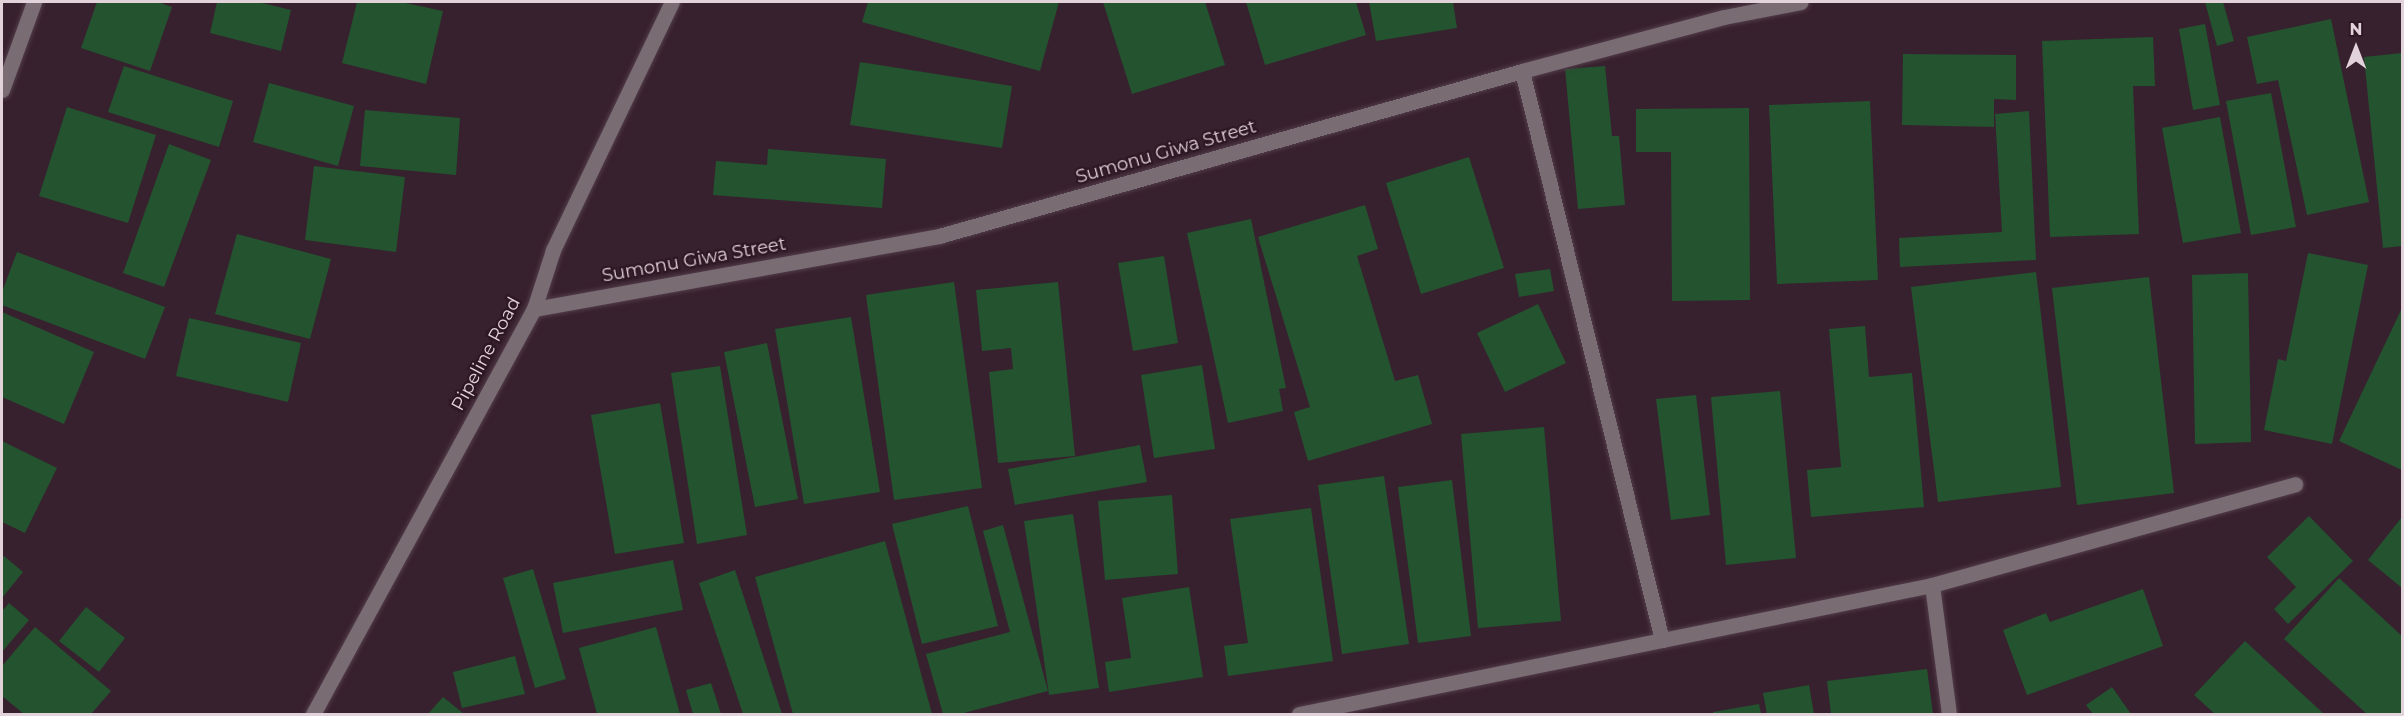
<!DOCTYPE html>
<style>
body{margin:0}
#map{position:relative;width:2404px;height:716px;overflow:hidden;background:#38212e;font-family:Montserrat,sans-serif}
div>[style]{position:absolute}
.building>*{inset:0;background:#23532f}
.roads{filter:drop-shadow(0 0 2px #533d4a) drop-shadow(0 0 2px #533d4a)}
.minor>*{height:15px;margin:-7.5px;padding:0 7.5px;transform-origin:7.5px;border-radius:7.5px;background:#796c73}
span{translate:-50% -50%;white-space:nowrap;text-align:center;line-height:1.15;-webkit-text-stroke:4.5px #2d1724;paint-order:stroke}
.street-label{font-size:18px;color:#e2d2da}
.frame{position:absolute;inset:0;border:3px solid #e2d2da;pointer-events:none}
.north{position:absolute;left:2326px;top:18px;width:60px;height:60px;-webkit-text-stroke:4px #2d1724;paint-order:stroke;rotate:0deg;font-size:16px;font-weight:700;line-height:24px;text-align:center;color:#e2d2da}
.north::after{content:'';display:block;margin:auto;width:21px;height:27px;background:#e2d2da;clip-path:polygon(50% 0,100% 100%,50% 72%,0 100%)}
</style>
<div id="map">
<div class="building">
<div style="clip-path:polygon(97px 2px,158px 2px,172px 7px,150px 71px,81px 48px)"></div>
<div style="clip-path:polygon(217px 2px,258px 2px,291px 10px,281px 51px,210px 33px)"></div>
<div style="clip-path:polygon(357px 2px,401px 2px,443px 11px,426px 84px,342px 63px)"></div>
<div style="clip-path:polygon(868px 2px,1059px 2px,1040px 71px,862px 22px)"></div>
<div style="clip-path:polygon(1103px 2px,1205px 2px,1225px 65px,1132px 94px)"></div>
<div style="clip-path:polygon(1246px 2px,1356px 2px,1366px 35px,1265px 65px)"></div>
<div style="clip-path:polygon(1369px 2px,1453px 2px,1457px 28px,1376px 41px)"></div>
<div style="clip-path:polygon(2205px 2px,2223px 2px,2234px 41px,2217px 46px)"></div>
<div style="clip-path:polygon(2331px 19px,2369px 202px,2307px 215px,2278px 80px,2257px 84px,2247px 37px)"></div>
<div style="clip-path:polygon(2205px 24px,2220px 105px,2193px 110px,2179px 29px)"></div>
<div style="clip-path:polygon(2153px 37px,2155px 86px,2133px 86px,2139px 234px,2050px 237px,2042px 41px)"></div>
<div style="clip-path:polygon(2402px 53px,2402px 246px,2383px 248px,2364px 57px)"></div>
<div style="clip-path:polygon(1903px 54px,2016px 55px,2016px 100px,1994px 99px,1994px 127px,1902px 125px)"></div>
<div style="clip-path:polygon(860px 62px,1012px 86px,1002px 148px,850px 125px)"></div>
<div style="clip-path:polygon(124px 66px,233px 101px,219px 147px,108px 112px)"></div>
<div style="clip-path:polygon(1605px 66px,1612px 136px,1619px 136px,1625px 205px,1578px 209px,1565px 69px)"></div>
<div style="clip-path:polygon(269px 83px,354px 106px,338px 166px,253px 142px)"></div>
<div style="clip-path:polygon(2271px 93px,2296px 227px,2251px 235px,2226px 101px)"></div>
<div style="clip-path:polygon(1870px 101px,1878px 280px,1777px 284px,1769px 105px)"></div>
<div style="clip-path:polygon(67px 107px,156px 135px,128px 223px,39px 196px)"></div>
<div style="clip-path:polygon(1749px 108px,1750px 300px,1672px 301px,1671px 152px,1636px 152px,1636px 109px)"></div>
<div style="clip-path:polygon(365px 110px,460px 118px,456px 175px,360px 166px)"></div>
<div style="clip-path:polygon(2029px 111px,2036px 260px,1900px 267px,1899px 238px,2002px 232px,1995px 114px)"></div>
<div style="clip-path:polygon(2220px 117px,2241px 233px,2183px 243px,2162px 128px)"></div>
<div style="clip-path:polygon(169px 144px,211px 160px,164px 287px,123px 273px)"></div>
<div style="clip-path:polygon(768px 149px,886px 159px,882px 208px,713px 195px,716px 161px,767px 165px)"></div>
<div style="clip-path:polygon(1469px 157px,1504px 268px,1421px 294px,1386px 183px)"></div>
<div style="clip-path:polygon(314px 166px,405px 177px,396px 252px,305px 240px)"></div>
<div style="clip-path:polygon(1365px 205px,1378px 249px,1357px 256px,1395px 381px,1418px 375px,1432px 424px,1308px 461px,1294px 412px,1310px 407px,1258px 237px)"></div>
<div style="clip-path:polygon(1251px 219px,1286px 388px,1279px 389px,1283px 411px,1228px 423px,1187px 233px)"></div>
<div style="clip-path:polygon(237px 234px,331px 259px,310px 339px,215px 314px)"></div>
<div style="clip-path:polygon(17px 252px,165px 307px,145px 359px,2px 305px,2px 292px)"></div>
<div style="clip-path:polygon(2308px 253px,2368px 265px,2332px 444px,2264px 430px,2278px 359px,2286px 361px)"></div>
<div style="clip-path:polygon(1164px 256px,1178px 343px,1133px 351px,1118px 263px)"></div>
<div style="clip-path:polygon(1550px 269px,1554px 291px,1519px 297px,1515px 274px)"></div>
<div style="clip-path:polygon(2036px 272px,2061px 487px,1938px 502px,1911px 287px)"></div>
<div style="clip-path:polygon(2248px 273px,2251px 442px,2195px 444px,2192px 275px)"></div>
<div style="clip-path:polygon(2149px 277px,2174px 493px,2077px 505px,2052px 288px)"></div>
<div style="clip-path:polygon(954px 282px,982px 488px,894px 500px,866px 295px)"></div>
<div style="clip-path:polygon(1058px 282px,1075px 456px,998px 463px,989px 372px,1013px 369px,1011px 348px,982px 351px,976px 290px)"></div>
<div style="clip-path:polygon(1538px 304px,1566px 363px,1505px 392px,1477px 333px)"></div>
<div style="clip-path:polygon(2402px 308px,2402px 470px,2339px 441px)"></div>
<div style="clip-path:polygon(2px 312px,94px 352px,64px 424px,2px 397px)"></div>
<div style="clip-path:polygon(851px 317px,880px 492px,804px 504px,775px 329px)"></div>
<div style="clip-path:polygon(189px 318px,301px 343px,288px 402px,176px 376px)"></div>
<div style="clip-path:polygon(1865px 326px,1869px 377px,1912px 373px,1924px 507px,1811px 517px,1807px 470px,1841px 467px,1829px 329px)"></div>
<div style="clip-path:polygon(767px 343px,798px 499px,755px 507px,724px 352px)"></div>
<div style="clip-path:polygon(1202px 365px,1215px 449px,1154px 458px,1141px 375px)"></div>
<div style="clip-path:polygon(720px 366px,747px 535px,697px 544px,671px 373px)"></div>
<div style="clip-path:polygon(1780px 391px,1796px 558px,1726px 565px,1711px 397px)"></div>
<div style="clip-path:polygon(1696px 395px,1710px 515px,1671px 520px,1656px 399px)"></div>
<div style="clip-path:polygon(660px 403px,684px 543px,615px 554px,591px 415px)"></div>
<div style="clip-path:polygon(1544px 427px,1561px 621px,1478px 628px,1461px 434px)"></div>
<div style="clip-path:polygon(2px 441px,57px 468px,25px 533px,2px 522px)"></div>
<div style="clip-path:polygon(1140px 445px,1147px 482px,1015px 505px,1008px 469px)"></div>
<div style="clip-path:polygon(1384px 476px,1409px 644px,1342px 654px,1318px 485px)"></div>
<div style="clip-path:polygon(1452px 480px,1471px 636px,1418px 643px,1398px 487px)"></div>
<div style="clip-path:polygon(1172px 495px,1178px 574px,1105px 580px,1098px 501px)"></div>
<div style="clip-path:polygon(968px 506px,998px 626px,922px 644px,892px 524px)"></div>
<div style="clip-path:polygon(1311px 508px,1333px 661px,1228px 676px,1224px 646px,1248px 643px,1230px 519px)"></div>
<div style="clip-path:polygon(1073px 514px,1099px 688px,1049px 695px,1024px 521px)"></div>
<div style="clip-path:polygon(2309px 516px,2353px 561px,2288px 624px,2274px 609px,2296px 587px,2267px 557px)"></div>
<div style="clip-path:polygon(2402px 517px,2402px 588px,2368px 560px)"></div>
<div style="clip-path:polygon(1003px 525px,1048px 691px,960px 714px,943px 714px,926px 654px,1010px 632px,983px 531px)"></div>
<div style="clip-path:polygon(885px 541px,932px 714px,793px 714px,755px 577px)"></div>
<div style="clip-path:polygon(4px 556px,23px 572px,2px 598px,2px 558px)"></div>
<div style="clip-path:polygon(673px 560px,683px 610px,563px 633px,553px 583px)"></div>
<div style="clip-path:polygon(533px 569px,566px 679px,535px 688px,503px 578px)"></div>
<div style="clip-path:polygon(735px 570px,782px 714px,743px 714px,699px 583px)"></div>
<div style="clip-path:polygon(2339px 578px,2402px 636px,2402px 714px,2367px 714px,2284px 639px)"></div>
<div style="clip-path:polygon(1189px 587px,1203px 677px,1109px 692px,1105px 662px,1131px 658px,1122px 598px)"></div>
<div style="clip-path:polygon(2143px 589px,2163px 646px,2027px 695px,2003px 630px,2046px 613px,2050px 622px)"></div>
<div style="clip-path:polygon(9px 603px,29px 620px,2px 652px,2px 611px)"></div>
<div style="clip-path:polygon(86px 607px,125px 638px,99px 672px,59px 641px)"></div>
<div style="clip-path:polygon(35px 627px,111px 691px,91px 714px,24px 714px,2px 696px,2px 666px)"></div>
<div style="clip-path:polygon(656px 627px,680px 714px,597px 714px,579px 648px)"></div>
<div style="clip-path:polygon(2245px 641px,2324px 714px,2215px 714px,2194px 695px)"></div>
<div style="clip-path:polygon(515px 656px,525px 694px,462px 708px,453px 672px)"></div>
<div style="clip-path:polygon(1927px 669px,1933px 714px,1831px 714px,1827px 681px)"></div>
<div style="clip-path:polygon(711px 683px,721px 714px,693px 714px,686px 690px)"></div>
<div style="clip-path:polygon(1809px 685px,1814px 714px,1767px 714px,1763px 693px)"></div>
<div style="clip-path:polygon(2112px 687px,2131px 714px,2093px 714px,2086px 705px)"></div>
<div style="clip-path:polygon(443px 697px,464px 714px,428px 714px)"></div>
<div style="clip-path:polygon(1759px 704px,1761px 714px,1713px 714px,1713px 712px)"></div>
</div>
<div class="roads">
<div class="minor">
<div style="left:1522px;top:71px;width:586px;rotate:76.18deg"></div>
<div style="left:2px;top:90px;width:94px;rotate:-70deg"></div>
<div style="left:534px;top:309px;width:412px;rotate:-10.2deg"></div>
<div style="left:939px;top:236px;width:606px;rotate:-15.8deg"></div>
<div style="left:1522px;top:71px;width:209px;rotate:-15deg"></div>
<div style="left:1724px;top:17px;width:78px;rotate:-11deg"></div>
<div style="left:1932px;top:585px;width:130px;rotate:82.5deg"></div>
<div style="left:313px;top:714px;width:461px;rotate:-61.4deg"></div>
<div style="left:534px;top:309px;width:62px;rotate:-72.1deg"></div>
<div style="left:553px;top:250px;width:275px;rotate:-64.4deg"></div>
<div style="left:1299px;top:714px;width:646px;rotate:-11.52deg"></div>
<div style="left:1932px;top:585px;width:377px;rotate:-15.5deg"></div>
</div>
</div>
<div class="street-label">
<span style="left:1166px;top:152px;rotate:-16deg">Sumonu Giwa Street</span>
<span style="left:694px;top:260px;rotate:-10deg">Sumonu Giwa Street</span>
<span style="left:486px;top:354px;rotate:-62deg">Pipeline Road</span>
</div>
<div class="frame"></div>
<div class="north">N</div>
</div>
